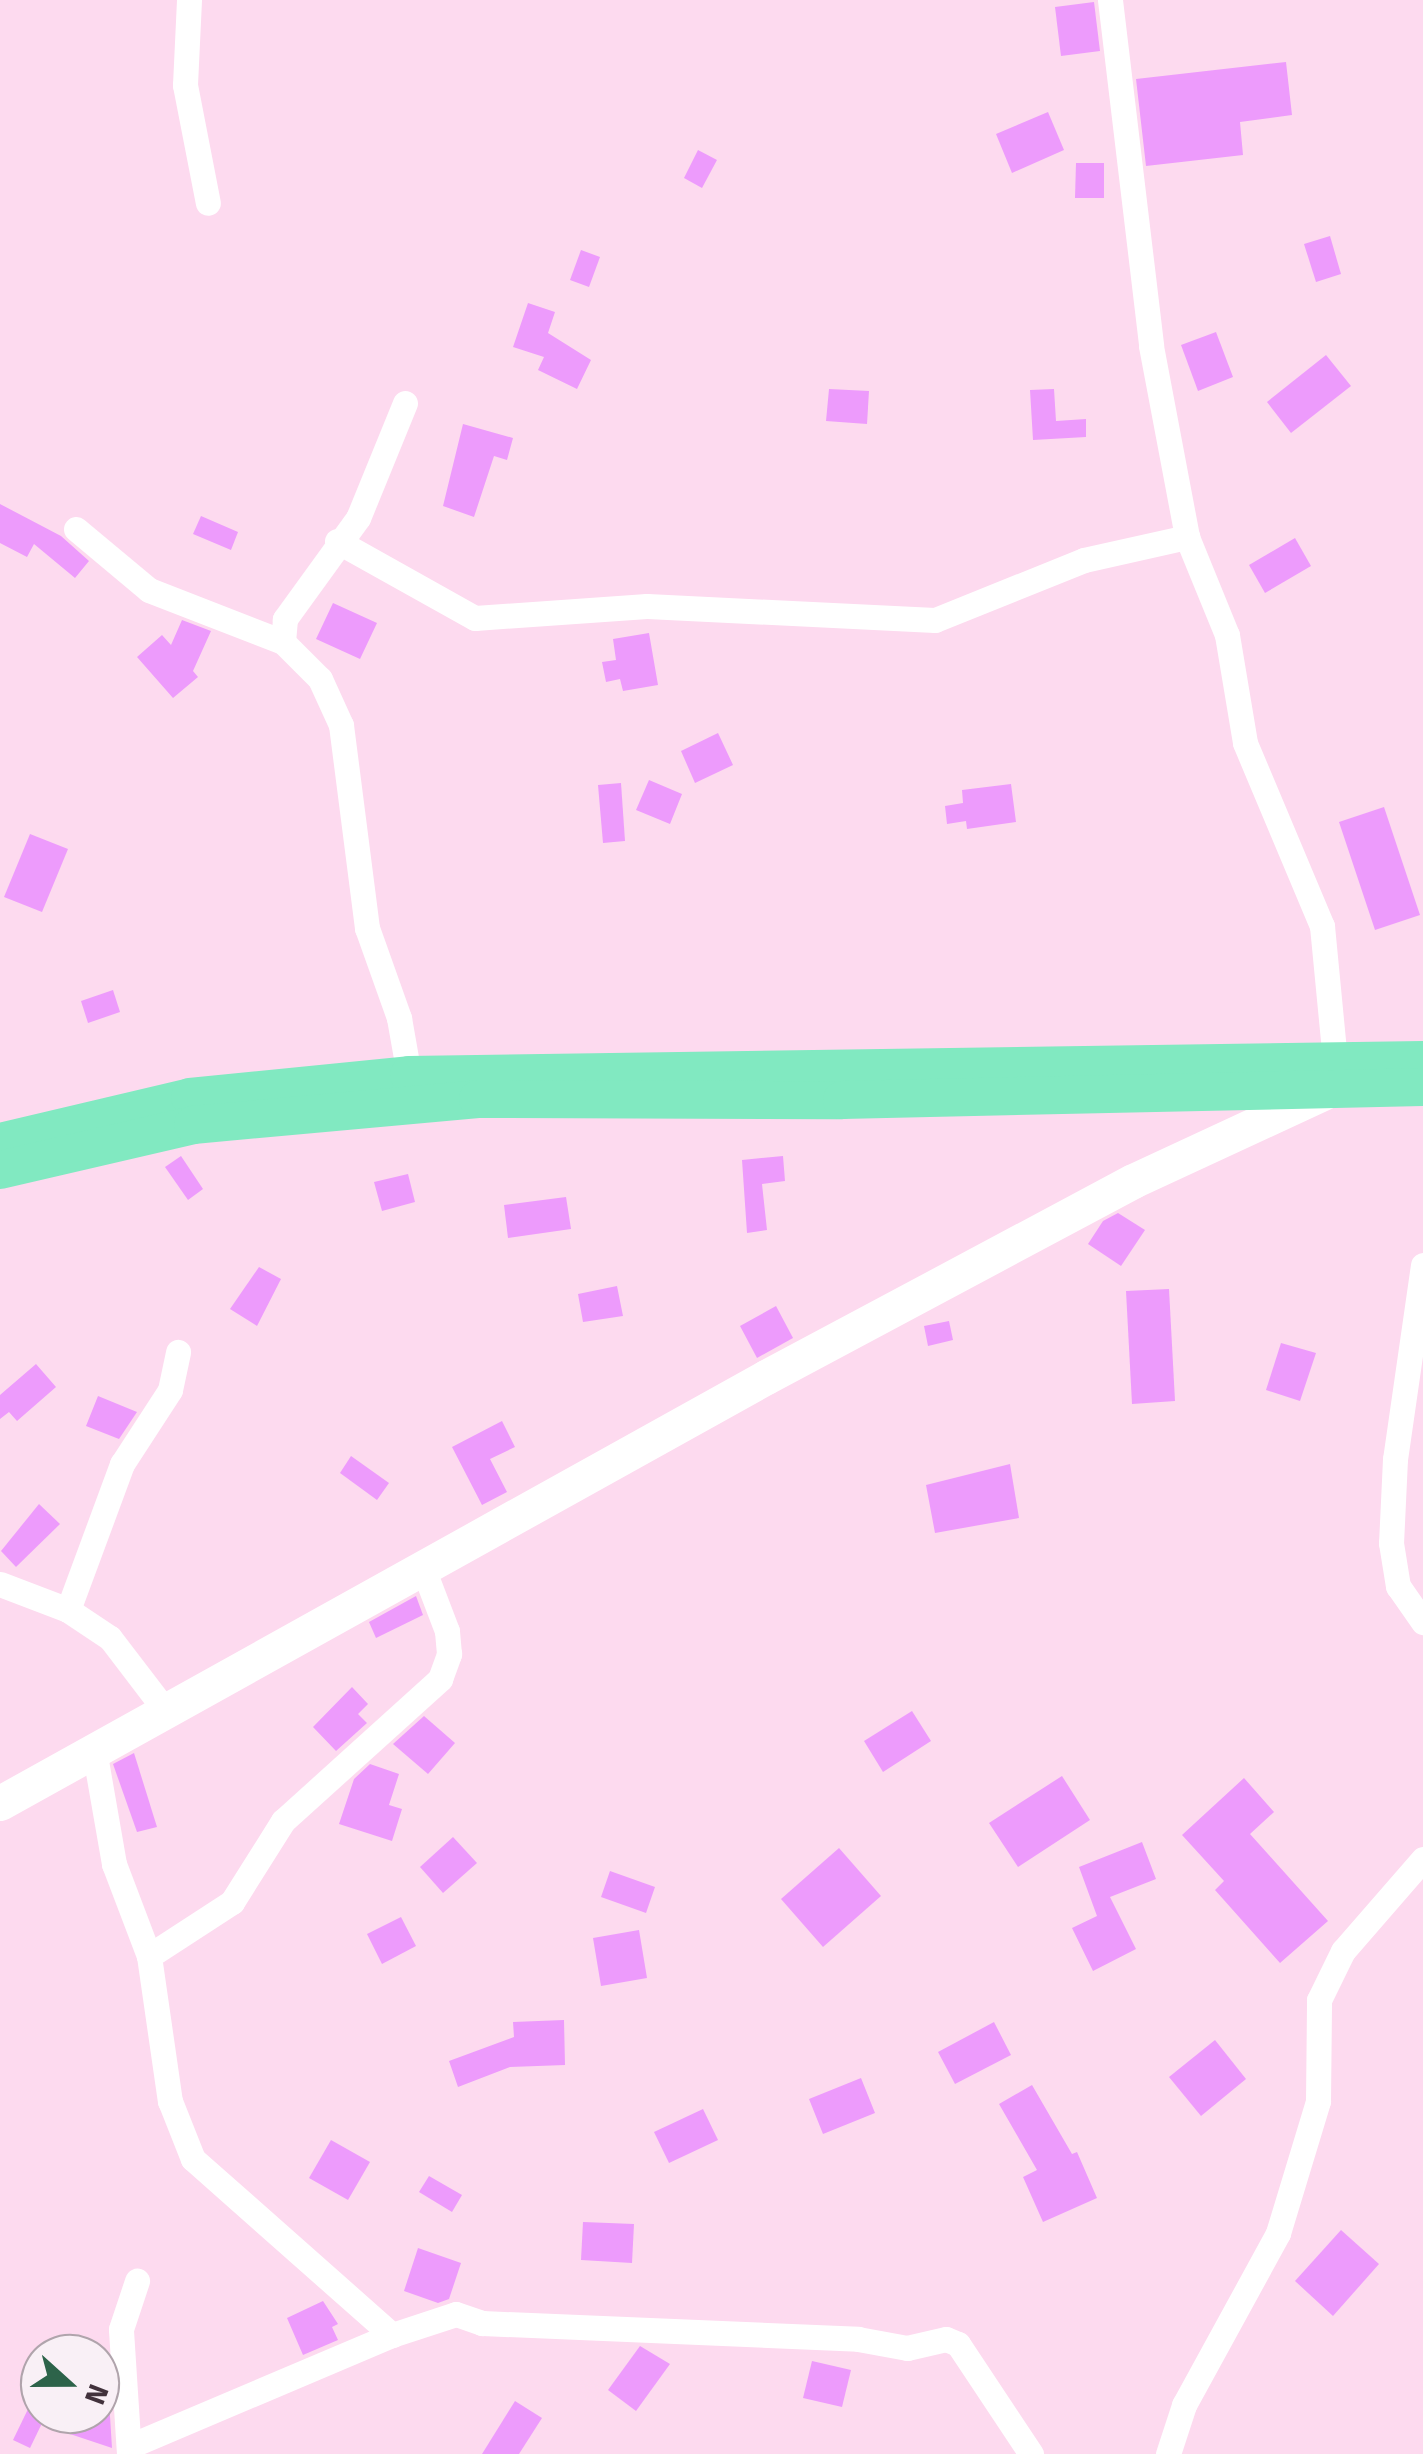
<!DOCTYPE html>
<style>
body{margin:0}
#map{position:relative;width:1423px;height:2454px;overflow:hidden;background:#fddaef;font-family:"Fira Sans",sans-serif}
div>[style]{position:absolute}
.building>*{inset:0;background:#ed9bfc}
.minor>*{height:25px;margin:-12.5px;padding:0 12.5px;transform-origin:12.5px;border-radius:12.5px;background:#fff}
.secondary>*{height:35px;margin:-17.5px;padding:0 17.5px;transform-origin:17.5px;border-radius:17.5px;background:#fff}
.primary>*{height:38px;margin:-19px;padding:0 19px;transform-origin:19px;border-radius:19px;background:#81e9c1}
span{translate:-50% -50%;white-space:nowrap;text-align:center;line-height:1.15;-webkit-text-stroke:8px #f9f0f6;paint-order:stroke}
.north{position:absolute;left:20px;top:2334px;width:100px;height:100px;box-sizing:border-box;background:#f9f0f6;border:2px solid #b0a4ac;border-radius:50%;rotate:111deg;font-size:28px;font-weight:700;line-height:40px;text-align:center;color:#42323c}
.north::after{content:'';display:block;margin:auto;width:35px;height:45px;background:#2d634a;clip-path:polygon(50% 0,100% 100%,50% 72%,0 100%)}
</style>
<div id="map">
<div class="building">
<div style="clip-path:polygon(1094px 2px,1100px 51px,1061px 56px,1055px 7px)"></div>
<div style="clip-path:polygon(1286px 62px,1292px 115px,1240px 122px,1243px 155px,1146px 166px,1136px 79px)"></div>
<div style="clip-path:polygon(1048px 112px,1064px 150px,1012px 173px,996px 134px)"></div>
<div style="clip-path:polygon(698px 150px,717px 160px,702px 188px,684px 178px)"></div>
<div style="clip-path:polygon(1076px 163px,1104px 163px,1104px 198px,1075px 198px)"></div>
<div style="clip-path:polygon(1330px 236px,1341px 274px,1316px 282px,1304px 244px)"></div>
<div style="clip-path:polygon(581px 250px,600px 257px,589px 287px,570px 280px)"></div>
<div style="clip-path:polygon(528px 303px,555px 312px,548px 333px,591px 360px,577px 389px,538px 370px,544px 357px,513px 347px)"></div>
<div style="clip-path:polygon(1216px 332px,1233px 377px,1198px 391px,1181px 345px)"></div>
<div style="clip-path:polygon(1326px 355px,1351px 386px,1291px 433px,1267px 402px)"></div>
<div style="clip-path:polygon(829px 389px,869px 391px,867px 424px,826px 421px)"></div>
<div style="clip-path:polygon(1054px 389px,1056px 421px,1086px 419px,1086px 437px,1033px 440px,1030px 390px)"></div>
<div style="clip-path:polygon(463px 424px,513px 438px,507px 460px,494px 456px,474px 517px,443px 506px)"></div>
<div style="clip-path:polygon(0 504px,61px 536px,89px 561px,75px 578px,34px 544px,27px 557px,0 543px)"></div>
<div style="clip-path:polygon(201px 516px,238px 532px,231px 550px,193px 534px)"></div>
<div style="clip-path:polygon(1295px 538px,1311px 566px,1265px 593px,1249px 565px)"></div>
<div style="clip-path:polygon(333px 603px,377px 623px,360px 659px,316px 639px)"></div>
<div style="clip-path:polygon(182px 620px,211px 631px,193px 671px,198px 677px,173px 698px,137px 657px,162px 635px,171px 645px)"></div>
<div style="clip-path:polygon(649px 633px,658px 685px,623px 691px,620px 679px,606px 682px,602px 662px,616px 660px,613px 639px)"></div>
<div style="clip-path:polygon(718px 733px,733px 765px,695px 783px,681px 751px)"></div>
<div style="clip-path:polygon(649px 780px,682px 794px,670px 824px,636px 810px)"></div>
<div style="clip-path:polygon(621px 783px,625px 841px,603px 843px,598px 785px)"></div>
<div style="clip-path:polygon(1011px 784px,1016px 822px,967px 829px,966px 821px,947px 824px,945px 806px,963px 803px,962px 790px)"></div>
<div style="clip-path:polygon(1384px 807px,1420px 915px,1375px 930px,1339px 822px)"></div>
<div style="clip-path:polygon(30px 834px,68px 849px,42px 912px,4px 897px)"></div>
<div style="clip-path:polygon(113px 990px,120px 1012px,88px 1023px,81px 1001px)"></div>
<div style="clip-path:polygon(181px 1156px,203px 1189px,188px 1200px,165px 1167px)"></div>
<div style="clip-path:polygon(783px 1156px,785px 1181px,762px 1184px,767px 1230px,747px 1233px,742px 1160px)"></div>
<div style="clip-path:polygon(408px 1174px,415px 1202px,382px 1211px,374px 1182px)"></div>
<div style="clip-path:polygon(566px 1197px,571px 1229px,508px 1238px,504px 1205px)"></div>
<div style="clip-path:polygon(1118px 1213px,1145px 1230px,1121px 1266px,1088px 1244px,1103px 1221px)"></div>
<div style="clip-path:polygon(259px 1267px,281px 1279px,257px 1326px,230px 1309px)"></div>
<div style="clip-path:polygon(617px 1286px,623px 1316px,583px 1322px,578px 1294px)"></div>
<div style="clip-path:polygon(1169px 1289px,1175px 1401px,1132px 1404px,1126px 1291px)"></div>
<div style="clip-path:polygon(776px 1306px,793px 1338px,757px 1358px,740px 1326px)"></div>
<div style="clip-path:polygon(949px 1321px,953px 1340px,928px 1346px,924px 1326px)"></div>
<div style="clip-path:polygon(1281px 1343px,1316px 1353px,1300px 1401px,1266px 1390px)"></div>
<div style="clip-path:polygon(36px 1364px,56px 1387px,17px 1421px,9px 1412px,0 1419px,0 1395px)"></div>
<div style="clip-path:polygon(98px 1396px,137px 1412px,119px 1439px,86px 1426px)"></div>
<div style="clip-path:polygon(502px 1421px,515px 1447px,490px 1459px,507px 1492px,482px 1505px,452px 1447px)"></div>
<div style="clip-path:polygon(351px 1456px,389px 1483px,377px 1500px,340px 1473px)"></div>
<div style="clip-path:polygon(1010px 1464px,1019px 1518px,935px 1533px,926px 1485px)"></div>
<div style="clip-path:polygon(39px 1504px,60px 1524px,16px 1567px,1px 1551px)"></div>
<div style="clip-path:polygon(416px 1596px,423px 1615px,376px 1638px,369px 1622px)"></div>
<div style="clip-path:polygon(352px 1687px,368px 1704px,358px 1714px,367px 1723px,336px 1751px,313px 1727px)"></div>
<div style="clip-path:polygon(912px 1711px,931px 1741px,883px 1772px,864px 1741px)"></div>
<div style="clip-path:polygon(424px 1716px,455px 1743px,428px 1774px,393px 1744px)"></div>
<div style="clip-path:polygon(134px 1753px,157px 1827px,137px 1832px,113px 1764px)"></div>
<div style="clip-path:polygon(370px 1764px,399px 1774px,389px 1805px,402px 1809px,392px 1841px,339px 1824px,354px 1779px)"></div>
<div style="clip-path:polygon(1062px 1776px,1090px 1820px,1018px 1867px,989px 1823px)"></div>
<div style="clip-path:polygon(1244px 1778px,1274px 1812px,1250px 1834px,1328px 1921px,1280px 1963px,1215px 1890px,1224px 1881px,1182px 1835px)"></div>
<div style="clip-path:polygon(453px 1837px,477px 1863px,443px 1893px,420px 1867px)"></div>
<div style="clip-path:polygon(1142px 1842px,1156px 1879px,1110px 1897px,1136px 1949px,1093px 1971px,1072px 1928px,1097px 1916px,1079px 1867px)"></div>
<div style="clip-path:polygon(839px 1848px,881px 1896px,823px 1947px,781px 1899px)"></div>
<div style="clip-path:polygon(610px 1871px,655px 1887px,646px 1913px,601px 1897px)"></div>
<div style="clip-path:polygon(401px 1917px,416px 1946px,382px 1964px,367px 1934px)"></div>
<div style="clip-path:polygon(639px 1930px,647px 1978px,601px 1986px,593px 1938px)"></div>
<div style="clip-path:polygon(564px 2020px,565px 2065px,510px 2067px,458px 2087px,449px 2061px,514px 2037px,513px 2022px)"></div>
<div style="clip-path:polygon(994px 2022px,1011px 2055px,955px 2084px,938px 2052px)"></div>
<div style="clip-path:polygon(1215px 2040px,1246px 2079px,1201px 2116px,1169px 2077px)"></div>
<div style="clip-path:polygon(861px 2078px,875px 2113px,823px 2134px,809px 2099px)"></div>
<div style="clip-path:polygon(1032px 2085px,1072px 2154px,1077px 2152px,1097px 2198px,1043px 2222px,1023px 2177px,1037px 2170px,999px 2104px)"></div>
<div style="clip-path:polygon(703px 2109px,718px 2140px,669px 2163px,654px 2132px)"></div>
<div style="clip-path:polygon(331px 2140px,370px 2162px,348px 2200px,309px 2178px)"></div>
<div style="clip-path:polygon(429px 2176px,462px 2195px,452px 2212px,419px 2192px)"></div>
<div style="clip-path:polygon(583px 2222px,634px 2224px,632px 2263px,581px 2260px)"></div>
<div style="clip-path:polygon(1341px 2230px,1379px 2264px,1333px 2316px,1295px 2281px)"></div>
<div style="clip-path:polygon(418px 2248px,461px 2263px,449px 2299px,438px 2303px,404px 2291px)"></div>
<div style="clip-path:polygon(323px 2301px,338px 2324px,332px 2327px,338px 2340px,303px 2355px,287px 2318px)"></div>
<div style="clip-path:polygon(640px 2346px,670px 2364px,636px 2411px,608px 2390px)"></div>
<div style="clip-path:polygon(812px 2361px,851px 2370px,842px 2407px,803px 2398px)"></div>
<div style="clip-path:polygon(100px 2397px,109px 2400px,112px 2448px,70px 2434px,77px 2414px,100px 2414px)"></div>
<div style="clip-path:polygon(515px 2401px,542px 2418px,519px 2454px,482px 2454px)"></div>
<div style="clip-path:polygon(29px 2407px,46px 2415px,30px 2448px,13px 2440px)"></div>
</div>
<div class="minor">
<div style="left:189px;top:0;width:85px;rotate:92.7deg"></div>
<div style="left:185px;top:85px;width:120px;rotate:79deg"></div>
<div style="left:1110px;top:0;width:348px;rotate:83.2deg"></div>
<div style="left:1151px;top:346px;width:194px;rotate:79.3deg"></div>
<div style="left:1187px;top:537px;width:106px;rotate:67.8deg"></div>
<div style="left:1227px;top:635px;width:109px;rotate:80.5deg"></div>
<div style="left:1245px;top:743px;width:199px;rotate:67.2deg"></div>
<div style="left:1322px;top:926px;width:137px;rotate:84.5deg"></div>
<div style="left:405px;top:403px;width:124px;rotate:112.2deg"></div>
<div style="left:358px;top:518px;width:125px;rotate:125.9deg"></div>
<div style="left:285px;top:619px;width:23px;rotate:95deg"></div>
<div style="left:283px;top:642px;width:52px;rotate:45deg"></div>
<div style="left:320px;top:679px;width:51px;rotate:65.5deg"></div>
<div style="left:341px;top:725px;width:205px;rotate:82.7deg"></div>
<div style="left:367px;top:928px;width:96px;rotate:70.4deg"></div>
<div style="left:399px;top:1018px;width:58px;rotate:80deg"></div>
<div style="left:76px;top:529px;width:95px;rotate:39.9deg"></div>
<div style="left:149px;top:590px;width:144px;rotate:21.2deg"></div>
<div style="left:337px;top:541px;width:158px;rotate:29.2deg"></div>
<div style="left:475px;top:618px;width:172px;rotate:-4deg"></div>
<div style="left:647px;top:606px;width:288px;rotate:2.8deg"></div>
<div style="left:935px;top:620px;width:161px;rotate:-21.9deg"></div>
<div style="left:1084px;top:560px;width:106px;rotate:-12.6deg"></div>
<div style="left:1423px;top:1265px;width:196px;rotate:98.2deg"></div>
<div style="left:1395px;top:1459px;width:84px;rotate:92.7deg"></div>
<div style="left:1391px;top:1543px;width:44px;rotate:80.8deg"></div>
<div style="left:1398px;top:1586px;width:44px;rotate:55.2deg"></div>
<div style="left:0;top:1584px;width:73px;rotate:20.9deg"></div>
<div style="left:68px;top:1610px;width:50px;rotate:33.7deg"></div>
<div style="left:110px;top:1638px;width:91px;rotate:52.6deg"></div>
<div style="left:68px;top:1610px;width:156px;rotate:-69.7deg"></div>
<div style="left:122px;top:1464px;width:88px;rotate:-57deg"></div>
<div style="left:170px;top:1390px;width:39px;rotate:-78deg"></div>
<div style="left:95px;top:1755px;width:111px;rotate:80.1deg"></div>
<div style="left:114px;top:1864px;width:98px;rotate:69.2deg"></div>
<div style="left:149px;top:1956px;width:147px;rotate:81.8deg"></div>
<div style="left:170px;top:2101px;width:62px;rotate:68.4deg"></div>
<div style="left:193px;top:2159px;width:266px;rotate:41.5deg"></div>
<div style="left:392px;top:2335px;width:67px;rotate:-18.2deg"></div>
<div style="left:456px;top:2314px;width:28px;rotate:19deg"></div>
<div style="left:482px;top:2323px;width:376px;rotate:2.4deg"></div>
<div style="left:858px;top:2339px;width:50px;rotate:10.4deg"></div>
<div style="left:907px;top:2348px;width:40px;rotate:-13deg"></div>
<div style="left:946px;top:2339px;width:13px;rotate:23deg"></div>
<div style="left:958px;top:2344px;width:132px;rotate:56.4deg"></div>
<div style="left:149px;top:1956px;width:99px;rotate:-33deg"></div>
<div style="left:232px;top:1902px;width:96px;rotate:-57.8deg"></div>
<div style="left:283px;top:1821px;width:212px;rotate:-42.1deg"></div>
<div style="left:440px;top:1679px;width:27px;rotate:-70deg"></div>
<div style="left:449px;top:1654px;width:23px;rotate:-95deg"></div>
<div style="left:447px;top:1631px;width:67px;rotate:-110.9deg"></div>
<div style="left:130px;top:2446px;width:285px;rotate:-23deg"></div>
<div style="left:129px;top:2454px;width:125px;rotate:-93.7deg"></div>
<div style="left:121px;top:2329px;width:51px;rotate:-71.6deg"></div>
<div style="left:1168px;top:2454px;width:52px;rotate:-71.9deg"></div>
<div style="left:1184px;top:2405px;width:196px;rotate:-61.3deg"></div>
<div style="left:1278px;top:2233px;width:138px;rotate:-73.1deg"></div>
<div style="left:1318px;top:2101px;width:101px;rotate:-89.4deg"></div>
<div style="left:1319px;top:2000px;width:55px;rotate:-63.9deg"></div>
<div style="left:1343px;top:1951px;width:122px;rotate:-49deg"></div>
</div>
<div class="secondary">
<div style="left:0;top:1803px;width:876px;rotate:-29.08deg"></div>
<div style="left:766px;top:1377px;width:416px;rotate:-28.1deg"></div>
<div style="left:1133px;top:1181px;width:216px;rotate:-24.9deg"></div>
</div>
<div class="primary">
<div style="left:0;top:1142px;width:195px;rotate:-13.3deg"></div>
<div style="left:190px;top:1097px;width:220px;rotate:-5.7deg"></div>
<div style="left:409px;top:1075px;width:1014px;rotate:-0.85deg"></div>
<div style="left:0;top:1170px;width:198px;rotate:-13.1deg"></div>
<div style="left:193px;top:1125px;width:286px;rotate:-5.2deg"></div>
<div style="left:478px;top:1099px;width:364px;rotate:0.2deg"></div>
<div style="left:842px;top:1100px;width:581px;rotate:-1.28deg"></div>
</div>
<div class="north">N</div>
</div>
